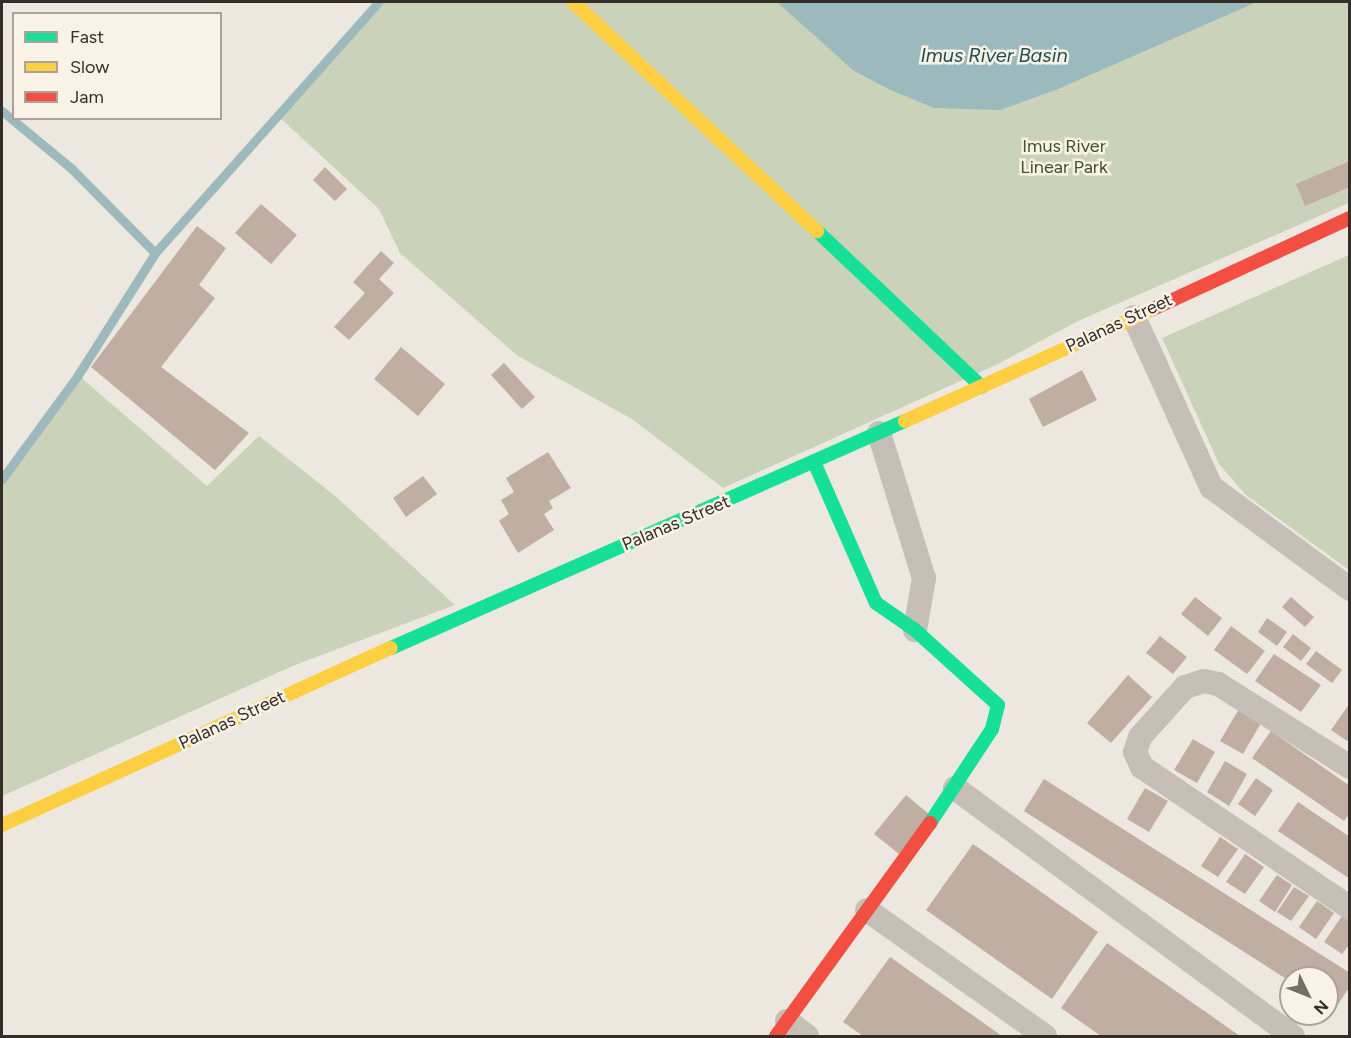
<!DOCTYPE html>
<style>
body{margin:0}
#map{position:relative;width:1351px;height:1038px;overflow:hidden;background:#ece8df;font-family:Figtree,sans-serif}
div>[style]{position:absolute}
.green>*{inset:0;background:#cad2b9}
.water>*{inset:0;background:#9cbabd}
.stream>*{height:9px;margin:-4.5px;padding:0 4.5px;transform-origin:4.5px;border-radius:4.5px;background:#9cbabd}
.building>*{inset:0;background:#bfaea1}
.street>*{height:24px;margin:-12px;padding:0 12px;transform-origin:12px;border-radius:12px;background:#c5bfb8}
.fast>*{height:14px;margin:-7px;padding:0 7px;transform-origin:7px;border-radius:7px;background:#16e098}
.slow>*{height:14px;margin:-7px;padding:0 7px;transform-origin:7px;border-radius:7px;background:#ffcf43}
.jam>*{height:14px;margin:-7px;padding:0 7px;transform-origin:7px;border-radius:7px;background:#f24e42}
span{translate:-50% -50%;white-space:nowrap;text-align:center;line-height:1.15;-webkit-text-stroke:5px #f9f2e6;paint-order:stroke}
.park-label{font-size:18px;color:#40532b}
.street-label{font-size:18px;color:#352d27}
.water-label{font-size:20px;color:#1d4c56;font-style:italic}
.frame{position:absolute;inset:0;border:3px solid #352d27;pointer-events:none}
.legend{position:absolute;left:12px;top:12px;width:210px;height:108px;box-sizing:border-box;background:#f9f2e6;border:2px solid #aba39a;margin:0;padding:8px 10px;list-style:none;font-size:18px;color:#352d27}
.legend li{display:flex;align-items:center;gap:12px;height:30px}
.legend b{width:30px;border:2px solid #aba39a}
.north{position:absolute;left:1279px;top:966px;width:60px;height:60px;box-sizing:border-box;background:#f9f2e6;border:2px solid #aba39a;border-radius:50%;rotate:133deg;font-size:16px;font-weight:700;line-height:24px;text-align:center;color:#352d27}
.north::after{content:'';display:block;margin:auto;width:21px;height:27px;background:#756e67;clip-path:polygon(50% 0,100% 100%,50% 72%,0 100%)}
</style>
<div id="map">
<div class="green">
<div style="clip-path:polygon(379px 2px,1349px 2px,1349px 203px,1078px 321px,998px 364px,723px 488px,632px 419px,518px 356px,400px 253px,379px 209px,277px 115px)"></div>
<div style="clip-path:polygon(1349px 255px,1349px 570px,1246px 495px,1219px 464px,1162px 338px)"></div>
<div style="clip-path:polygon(78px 375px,207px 486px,259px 436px,334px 495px,455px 605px,295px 665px,2px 796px,2px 479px)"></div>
</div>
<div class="water">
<div style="clip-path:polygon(777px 2px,1257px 2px,1058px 89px,1000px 110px,934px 108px,893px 91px,854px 71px)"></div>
</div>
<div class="stream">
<div style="left:2px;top:111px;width:91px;rotate:39.6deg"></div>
<div style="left:72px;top:169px;width:118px;rotate:45.3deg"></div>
<div style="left:2px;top:479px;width:129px;rotate:-53.8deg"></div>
<div style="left:78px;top:375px;width:144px;rotate:-57.7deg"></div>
<div style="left:155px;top:253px;width:336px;rotate:-48.3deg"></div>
</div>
<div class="building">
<div style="clip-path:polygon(1350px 161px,1350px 187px,1305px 206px,1296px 184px)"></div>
<div style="clip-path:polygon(325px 167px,347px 189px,335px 201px,313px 180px)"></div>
<div style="clip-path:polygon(261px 204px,297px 235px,271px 264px,235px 233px)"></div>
<div style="clip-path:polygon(197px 226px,226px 248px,199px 285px,215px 298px,161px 367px,249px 433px,215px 470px,91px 367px)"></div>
<div style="clip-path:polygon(381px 251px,394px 263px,379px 279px,394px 293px,349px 340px,334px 327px,365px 293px,353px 282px)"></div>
<div style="clip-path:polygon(401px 347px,445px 384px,418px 416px,374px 379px)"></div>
<div style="clip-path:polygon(504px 363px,535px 397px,522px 409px,491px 375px)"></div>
<div style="clip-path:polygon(1082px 370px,1097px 400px,1043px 427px,1029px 399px)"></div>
<div style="clip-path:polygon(548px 452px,571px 488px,549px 501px,553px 508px,544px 514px,554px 530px,518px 553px,499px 521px,509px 514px,501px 500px,514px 492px,506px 478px)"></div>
<div style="clip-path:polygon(423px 476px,437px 494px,406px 517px,393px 498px)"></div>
<div style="clip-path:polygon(1195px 597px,1222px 618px,1208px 636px,1181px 614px)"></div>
<div style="clip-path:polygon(1291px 597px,1314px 617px,1305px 627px,1282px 607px)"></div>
<div style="clip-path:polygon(1267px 618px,1287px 632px,1277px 646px,1258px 632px)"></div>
<div style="clip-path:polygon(1231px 626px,1265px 651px,1247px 674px,1214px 650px)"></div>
<div style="clip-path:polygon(1293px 634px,1311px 648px,1301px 661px,1283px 647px)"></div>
<div style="clip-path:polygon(1160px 636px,1187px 657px,1173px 674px,1146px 653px)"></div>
<div style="clip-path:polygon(1316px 651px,1342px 670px,1332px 683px,1306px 664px)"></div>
<div style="clip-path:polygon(1274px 654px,1321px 685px,1301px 712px,1255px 681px)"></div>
<div style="clip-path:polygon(1128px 675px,1152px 697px,1111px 743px,1087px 723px)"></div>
<div style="clip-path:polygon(1350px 703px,1350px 737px,1347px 741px,1331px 730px)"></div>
<div style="clip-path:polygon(1239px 709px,1261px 723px,1243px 754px,1220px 741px)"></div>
<div style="clip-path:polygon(1271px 731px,1350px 786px,1350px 813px,1344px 821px,1252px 758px)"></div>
<div style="clip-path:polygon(1193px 739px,1215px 752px,1197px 783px,1174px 770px)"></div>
<div style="clip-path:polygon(1225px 761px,1247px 774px,1229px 806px,1207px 792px)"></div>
<div style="clip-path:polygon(1256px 778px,1273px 790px,1255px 816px,1238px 804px)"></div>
<div style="clip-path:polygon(1044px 779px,1350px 973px,1350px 986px,1335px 1009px,1327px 1004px,1327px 978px,1291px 978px,1291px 982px,1024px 811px)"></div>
<div style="clip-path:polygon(1145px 788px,1168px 801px,1149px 832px,1127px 819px)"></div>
<div style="clip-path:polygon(906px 795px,930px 815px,899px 854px,874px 834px)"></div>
<div style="clip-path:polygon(1298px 802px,1350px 837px,1350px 879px,1278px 831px)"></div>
<div style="clip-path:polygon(1220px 837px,1238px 849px,1218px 877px,1201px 866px)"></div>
<div style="clip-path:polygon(973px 844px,1098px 932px,1052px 999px,926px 910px)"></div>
<div style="clip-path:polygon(1245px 854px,1264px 867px,1245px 894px,1226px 882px)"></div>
<div style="clip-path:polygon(1277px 875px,1292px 885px,1275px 912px,1259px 901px)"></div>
<div style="clip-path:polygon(1294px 887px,1309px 896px,1291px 921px,1277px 912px)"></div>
<div style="clip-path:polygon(1317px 901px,1334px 913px,1316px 939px,1299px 927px)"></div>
<div style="clip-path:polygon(1342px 916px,1350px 921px,1350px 944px,1342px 954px,1324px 942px)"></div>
<div style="clip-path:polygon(1107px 943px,1240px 1036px,1101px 1036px,1061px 1008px)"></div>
<div style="clip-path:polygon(890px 957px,1002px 1036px,863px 1036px,843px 1022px)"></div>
</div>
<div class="street">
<div style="left:1134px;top:317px;width:187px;rotate:65.6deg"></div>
<div style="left:1211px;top:487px;width:172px;rotate:36.3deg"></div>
<div style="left:879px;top:433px;width:152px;rotate:72.8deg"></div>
<div style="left:924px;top:578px;width:53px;rotate:99.8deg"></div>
<div style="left:1350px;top:767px;width:156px;rotate:-147.8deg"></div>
<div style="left:1218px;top:684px;width:14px;rotate:-168deg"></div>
<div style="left:1204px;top:681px;width:20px;rotate:162deg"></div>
<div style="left:1185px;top:687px;width:67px;rotate:132deg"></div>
<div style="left:1140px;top:737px;width:16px;rotate:108deg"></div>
<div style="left:1135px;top:752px;width:17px;rotate:65deg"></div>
<div style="left:1142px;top:767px;width:251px;rotate:34.1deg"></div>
<div style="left:955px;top:788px;width:419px;rotate:36.3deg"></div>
<div style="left:867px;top:910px;width:218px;rotate:35.3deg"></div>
<div style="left:787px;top:1021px;width:25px;rotate:37deg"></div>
</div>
<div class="fast">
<div style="left:817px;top:231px;width:227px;rotate:43.4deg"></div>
<div style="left:814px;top:462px;width:154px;rotate:66.3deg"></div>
<div style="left:876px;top:603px;width:47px;rotate:34.7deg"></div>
<div style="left:915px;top:630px;width:112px;rotate:42.1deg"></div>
<div style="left:998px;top:705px;width:25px;rotate:104deg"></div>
<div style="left:992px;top:729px;width:113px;rotate:123.4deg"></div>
<div style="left:391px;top:648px;width:562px;rotate:-23.83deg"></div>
</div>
<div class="slow">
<div style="left:573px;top:2px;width:335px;rotate:43.2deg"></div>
<div style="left:905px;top:421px;width:272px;rotate:-24.3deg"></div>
<div style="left:2px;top:825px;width:427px;rotate:-24.5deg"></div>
</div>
<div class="jam">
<div style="left:1153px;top:309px;width:217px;rotate:-24.8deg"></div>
<div style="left:776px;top:1036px;width:263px;rotate:-54.1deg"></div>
</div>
<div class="park-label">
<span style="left:1064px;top:157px">Imus River<br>Linear Park</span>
</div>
<div class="street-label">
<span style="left:1119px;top:323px;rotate:-25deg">Palanas Street</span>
<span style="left:676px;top:523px;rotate:-23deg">Palanas Street</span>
<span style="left:232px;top:720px;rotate:-25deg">Palanas Street</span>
</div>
<div class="water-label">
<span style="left:994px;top:55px">Imus River Basin</span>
</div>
<div class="frame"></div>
<ul class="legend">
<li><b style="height:8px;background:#16e098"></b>Fast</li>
<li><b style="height:8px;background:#ffcf43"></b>Slow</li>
<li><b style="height:8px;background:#f24e42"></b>Jam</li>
</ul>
<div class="north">N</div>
</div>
